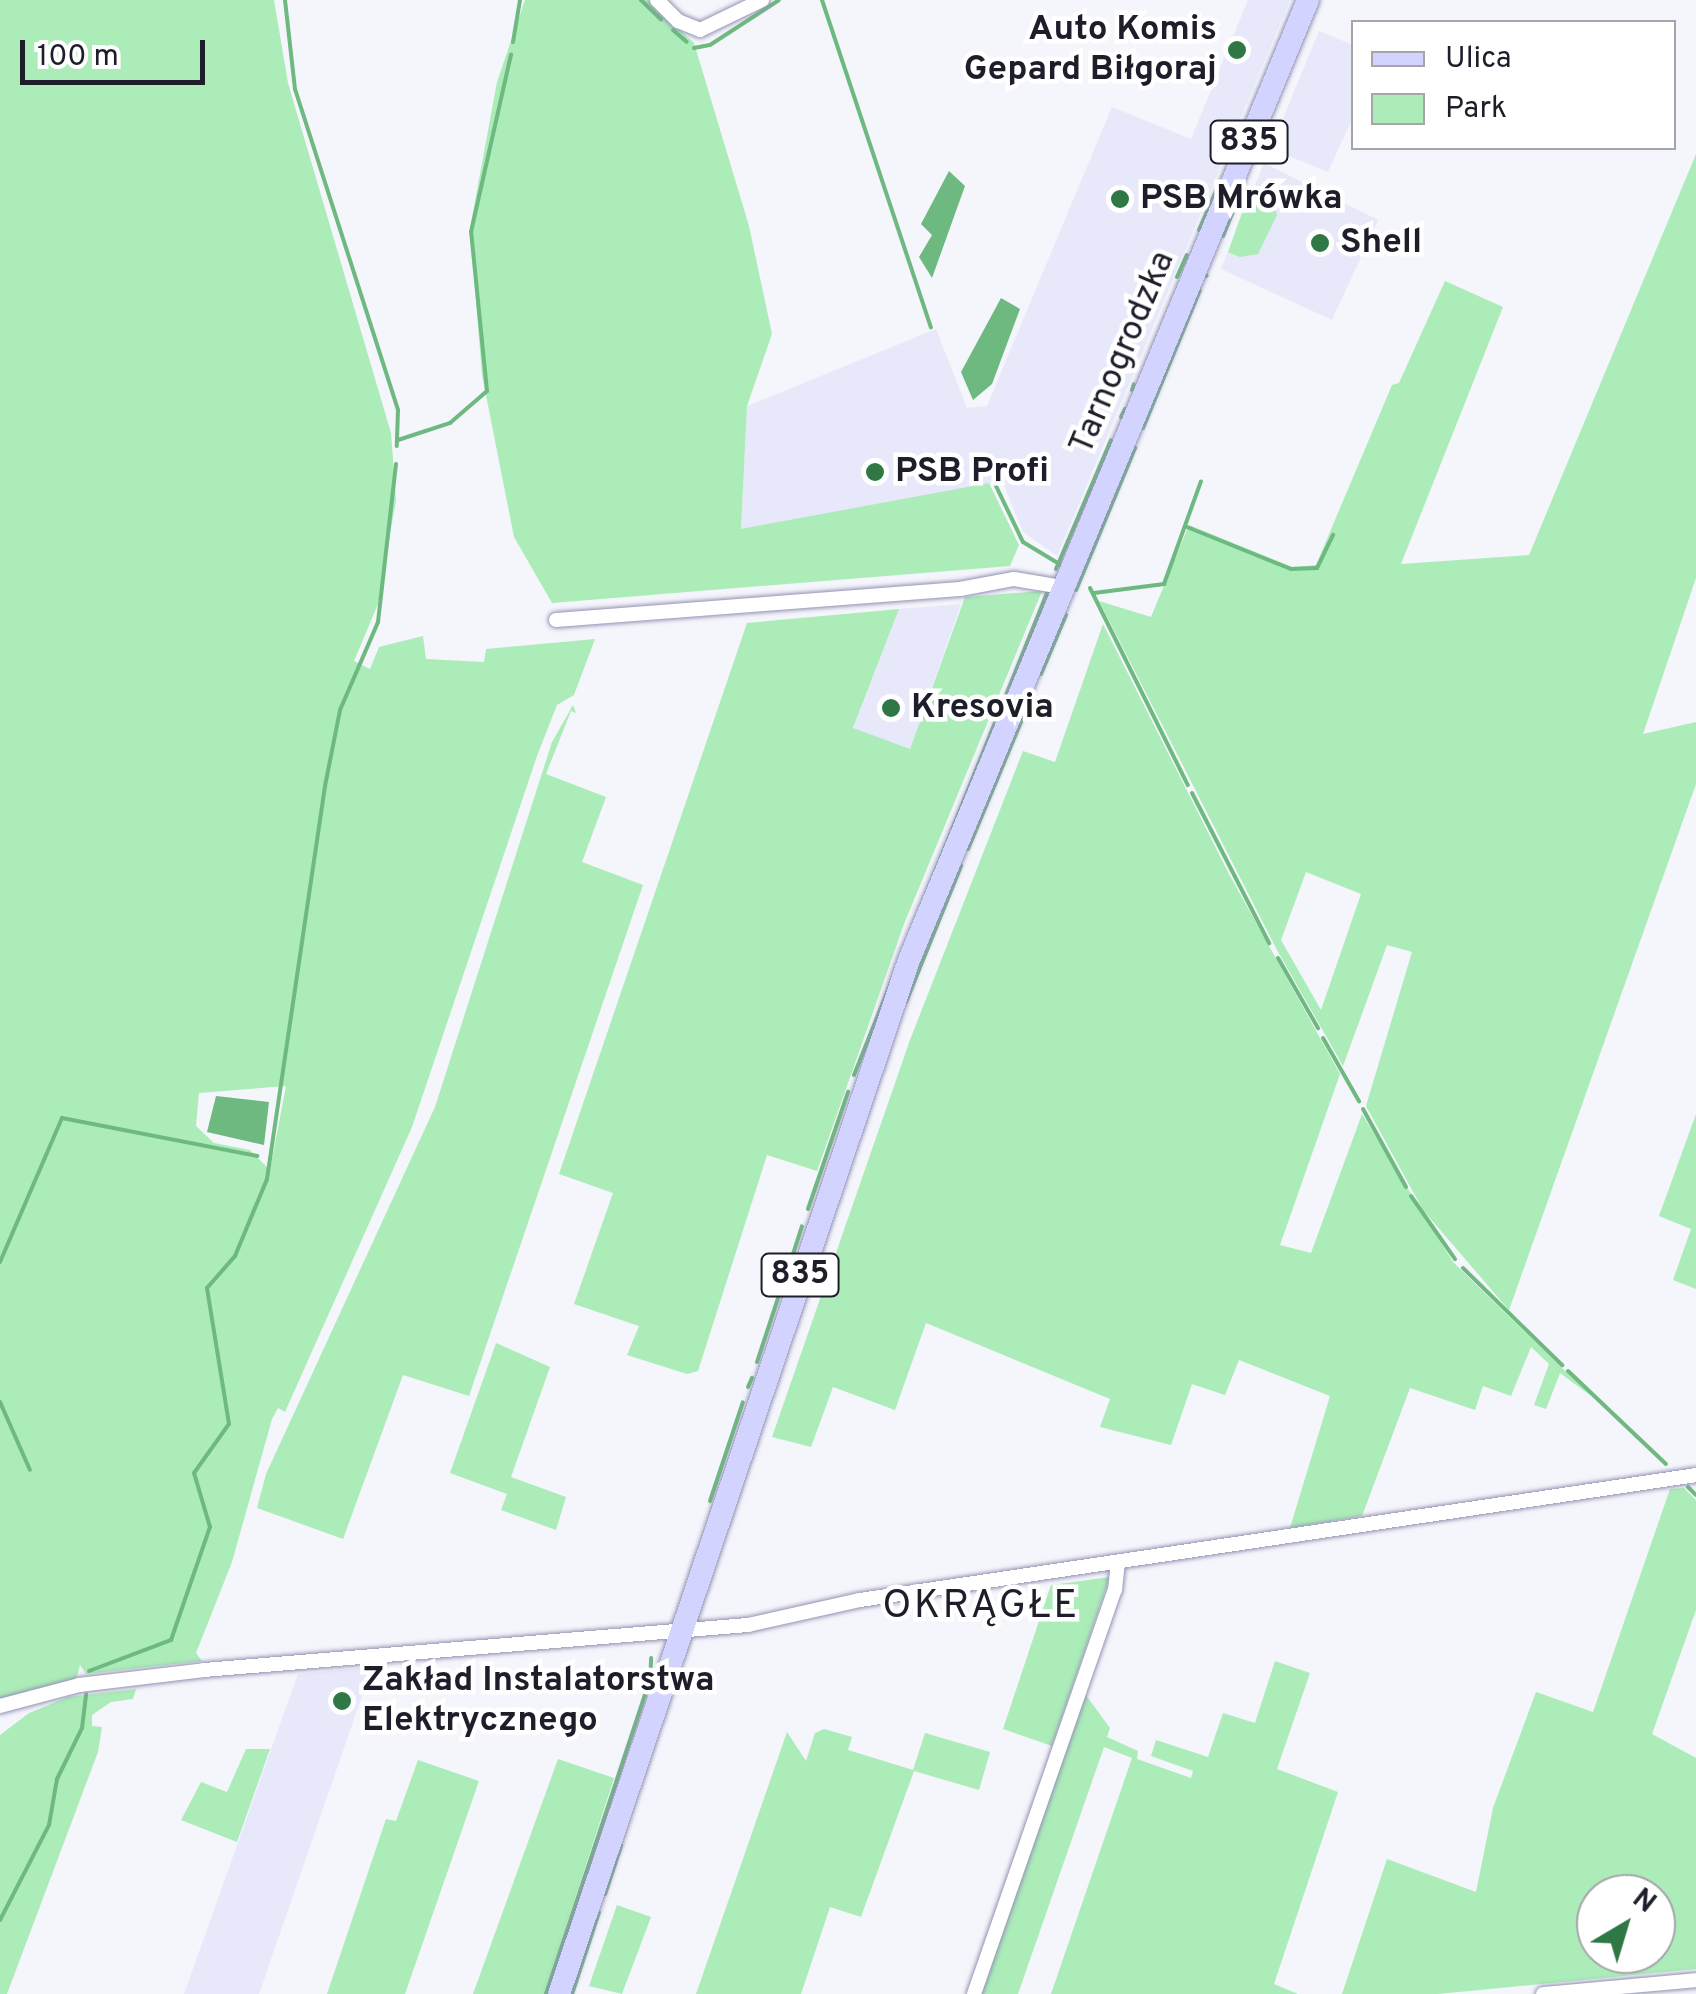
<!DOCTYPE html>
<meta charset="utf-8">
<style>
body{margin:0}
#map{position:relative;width:1696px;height:1994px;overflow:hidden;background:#f5f5fc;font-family:Overpass,sans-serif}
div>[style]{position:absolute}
.built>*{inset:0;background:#e7e8f9}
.green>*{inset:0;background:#abecb9}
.water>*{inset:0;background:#6eb980}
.stream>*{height:4px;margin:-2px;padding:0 2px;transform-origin:2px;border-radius:2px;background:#6eb980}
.roads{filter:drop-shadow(0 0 2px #9292b3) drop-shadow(0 0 2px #9292b3)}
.minor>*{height:14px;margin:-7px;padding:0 7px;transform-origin:7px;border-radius:7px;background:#fff}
.primary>*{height:22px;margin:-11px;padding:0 11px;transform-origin:11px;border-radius:11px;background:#d3d3ff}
.dots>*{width:28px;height:28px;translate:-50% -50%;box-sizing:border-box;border:5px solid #fff;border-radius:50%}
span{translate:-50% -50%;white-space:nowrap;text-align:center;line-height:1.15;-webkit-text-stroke:9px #fff;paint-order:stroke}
.shield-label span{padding:2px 8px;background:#fff;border:2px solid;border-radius:8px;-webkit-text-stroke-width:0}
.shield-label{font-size:32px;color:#1e1e2b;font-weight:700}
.poi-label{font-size:35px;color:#1e1e2b;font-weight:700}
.right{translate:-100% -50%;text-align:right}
.left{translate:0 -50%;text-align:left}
.street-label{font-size:35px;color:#1e1e2b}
.quarter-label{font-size:40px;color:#1e1e2b;letter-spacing:2.5px}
.legend{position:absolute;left:1351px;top:20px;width:325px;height:130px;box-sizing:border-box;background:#fff;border:2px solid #a5a5aa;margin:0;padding:12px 18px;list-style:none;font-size:30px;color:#1e1e2b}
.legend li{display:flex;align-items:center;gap:20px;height:50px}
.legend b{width:50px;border:2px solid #a5a5aa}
.north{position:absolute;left:1576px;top:1874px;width:100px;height:100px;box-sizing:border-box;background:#fff;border:2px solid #a5a5aa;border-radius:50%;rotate:38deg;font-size:28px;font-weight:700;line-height:40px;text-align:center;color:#1e1e2b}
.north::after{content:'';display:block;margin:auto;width:35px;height:45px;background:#2f7744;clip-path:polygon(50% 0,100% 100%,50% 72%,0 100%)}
.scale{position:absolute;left:20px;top:40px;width:185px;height:45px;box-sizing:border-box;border:5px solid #1e1e2b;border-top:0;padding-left:12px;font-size:30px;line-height:35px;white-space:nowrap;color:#1e1e2b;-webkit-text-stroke:8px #fff;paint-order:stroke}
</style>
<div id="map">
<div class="built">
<div style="clip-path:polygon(1248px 0,1290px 0,1057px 556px,1023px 532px,1002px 481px,741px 530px,747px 406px,936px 329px,967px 408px,987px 406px,1112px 107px,1191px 139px)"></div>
<div style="clip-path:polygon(1319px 31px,1353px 45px,1353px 117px,1328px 172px,1284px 154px,1277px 133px)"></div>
<div style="clip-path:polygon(1264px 163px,1378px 220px,1332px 320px,1221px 269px)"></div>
<div style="clip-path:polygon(961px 604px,910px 749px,853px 729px,899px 609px)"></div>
<div style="clip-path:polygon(372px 1667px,259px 1994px,184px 1994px,298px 1674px)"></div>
</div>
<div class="green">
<div style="clip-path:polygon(evenodd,0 0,274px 0,288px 83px,391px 433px,396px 500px,378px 604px,354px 661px,370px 669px,379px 647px,423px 636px,426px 659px,484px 662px,486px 649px,595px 639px,574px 695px,557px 705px,537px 756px,412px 1127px,285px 1412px,278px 1408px,272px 1419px,232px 1562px,196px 1653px,202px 1661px,86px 1674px,80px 1665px,76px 1680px,0 1699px,0 0,286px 1086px,270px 1170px,250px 1150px,214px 1143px,196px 1126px,199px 1093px,286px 1086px)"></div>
<div style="clip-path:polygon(525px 0,648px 0,694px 43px,749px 226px,772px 334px,747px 406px,741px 529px,989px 483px,1019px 545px,1010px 566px,552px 603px,514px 537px,482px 375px,470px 228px,497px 82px)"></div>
<div style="clip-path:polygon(evenodd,1696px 154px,1696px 578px,1643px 734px,1696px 722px,1696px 784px,1509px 1310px,1423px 1210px,1366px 1106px,1412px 952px,1387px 945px,1343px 1066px,1277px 950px,1099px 601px,1151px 617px,1189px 525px,1292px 567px,1316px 565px,1392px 385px,1399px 383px,1445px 281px,1503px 307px,1401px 564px,1529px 555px,1696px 154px,1306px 872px,1361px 894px,1321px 1010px,1281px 940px,1306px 872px)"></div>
<div style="clip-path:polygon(1252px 185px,1273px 201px,1277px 215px,1258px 254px,1240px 257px,1228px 252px)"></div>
<div style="clip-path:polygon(1042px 591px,904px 924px,817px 1171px,767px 1155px,698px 1371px,687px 1374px,627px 1355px,639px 1326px,574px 1304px,613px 1193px,559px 1174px,747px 623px,899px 609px,853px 728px,910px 749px,965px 597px)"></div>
<div style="clip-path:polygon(1103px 624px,1229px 874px,1340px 1074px,1280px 1245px,1311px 1253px,1362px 1114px,1453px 1262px,1591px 1396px,1560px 1373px,1546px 1409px,1534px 1405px,1549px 1364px,1531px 1347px,1511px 1396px,1483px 1386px,1475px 1410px,1410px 1388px,1362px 1516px,1290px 1528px,1330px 1396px,1239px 1360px,1225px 1395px,1192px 1384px,1171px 1445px,1100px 1427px,1110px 1399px,926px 1323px,895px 1410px,833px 1387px,811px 1447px,772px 1437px,910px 1040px,1023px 751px,1055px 762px)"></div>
<div style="clip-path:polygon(573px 705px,576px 713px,571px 711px,546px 774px,606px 797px,582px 862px,643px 885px,469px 1396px,403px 1375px,343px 1539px,257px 1508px,266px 1474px,435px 1107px,552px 742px)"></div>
<div style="clip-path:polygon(1696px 1114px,1696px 1289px,1673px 1280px,1691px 1229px,1659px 1216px)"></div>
<div style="clip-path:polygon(496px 1343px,550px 1367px,511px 1477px,566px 1497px,556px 1530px,501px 1510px,507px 1494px,450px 1473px)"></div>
<div style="clip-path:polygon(evenodd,1684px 1488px,1696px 1500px,1696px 1610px,1652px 1734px,1696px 1758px,1696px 1969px,1438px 1994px,1342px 1994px,1387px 1859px,1476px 1892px,1493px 1808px,1536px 1692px,1593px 1712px,1670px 1489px,1684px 1488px,1596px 1894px,1656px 1894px,1656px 1954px,1596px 1954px,1596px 1894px)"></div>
<div style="clip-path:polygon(1110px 1577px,1052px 1746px,1003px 1729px,1051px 1585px)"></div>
<div style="clip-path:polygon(1275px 1661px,1310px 1673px,1277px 1769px,1338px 1792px,1274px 1984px,1298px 1994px,1051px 1994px,1132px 1758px,1104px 1747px,1018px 1994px,981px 1994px,1086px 1695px,1110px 1728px,1107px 1737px,1138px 1751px,1137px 1759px,1191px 1778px,1193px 1771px,1151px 1756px,1156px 1740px,1208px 1757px,1223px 1713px,1255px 1723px)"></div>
<div style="clip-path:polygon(136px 1689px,133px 1699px,111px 1702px,92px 1715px,92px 1726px,102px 1727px,98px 1752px,7px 1994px,0 1994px,0 1735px,29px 1713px,68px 1697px)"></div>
<div style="clip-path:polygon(824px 1729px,852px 1737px,848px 1750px,913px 1770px,925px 1733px,990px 1752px,979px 1790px,914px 1771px,861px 1917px,830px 1907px,801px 1994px,696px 1994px,787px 1732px,806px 1761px,815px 1733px)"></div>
<div style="clip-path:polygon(246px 1749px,270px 1749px,237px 1842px,181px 1820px,201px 1782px,227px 1792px)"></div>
<div style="clip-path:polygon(558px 1759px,614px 1778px,544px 1994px,473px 1994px)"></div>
<div style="clip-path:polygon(418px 1760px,479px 1781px,405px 1994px,327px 1994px,386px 1819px,396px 1821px)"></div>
<div style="clip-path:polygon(617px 1905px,651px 1917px,622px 1994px,589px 1986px)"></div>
</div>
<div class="water">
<div style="clip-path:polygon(949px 171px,965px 186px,932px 278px,919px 257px,932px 235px,921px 224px)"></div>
<div style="clip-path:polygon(1001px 298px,1020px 309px,992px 384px,973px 400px,961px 372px)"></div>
<div style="clip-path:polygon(216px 1096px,269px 1102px,264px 1145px,207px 1132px)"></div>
</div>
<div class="stream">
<div style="left:285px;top:0;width:90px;rotate:83.6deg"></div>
<div style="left:295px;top:89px;width:337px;rotate:72.2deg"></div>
<div style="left:398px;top:410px;width:36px;rotate:92deg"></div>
<div style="left:641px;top:0;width:28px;rotate:44deg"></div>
<div style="left:822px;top:0;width:345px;rotate:71.6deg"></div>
<div style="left:673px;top:30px;width:18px;rotate:41deg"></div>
<div style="left:513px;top:42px;width:43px;rotate:-80.5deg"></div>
<div style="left:694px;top:48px;width:16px;rotate:-11deg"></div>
<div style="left:710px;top:45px;width:82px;rotate:-33.1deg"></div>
<div style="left:1199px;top:230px;width:45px;rotate:-66.3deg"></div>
<div style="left:1223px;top:236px;width:40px;rotate:-68deg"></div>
<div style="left:1206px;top:276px;width:1px;rotate:-45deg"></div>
<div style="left:1177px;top:277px;width:24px;rotate:-66deg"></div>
<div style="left:1132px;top:390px;width:6px;rotate:-72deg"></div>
<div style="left:1121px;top:417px;width:9px;rotate:-63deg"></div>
<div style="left:1143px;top:428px;width:149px;rotate:-67.6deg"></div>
<div style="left:398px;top:440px;width:55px;rotate:-18.1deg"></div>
<div style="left:450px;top:423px;width:49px;rotate:-40.9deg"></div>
<div style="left:487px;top:391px;width:160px;rotate:-95.7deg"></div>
<div style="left:471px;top:232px;width:182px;rotate:-77.3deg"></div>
<div style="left:996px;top:486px;width:62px;rotate:64.3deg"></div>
<div style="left:1023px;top:542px;width:44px;rotate:31.2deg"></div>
<div style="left:1187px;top:527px;width:112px;rotate:22deg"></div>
<div style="left:1291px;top:569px;width:26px;rotate:-2deg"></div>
<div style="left:1317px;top:568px;width:37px;rotate:-64deg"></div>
<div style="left:1056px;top:569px;width:140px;rotate:-66.9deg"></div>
<div style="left:1090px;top:588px;width:220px;rotate:63.6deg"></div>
<div style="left:1076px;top:590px;width:154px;rotate:-67.4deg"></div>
<div style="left:1094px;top:593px;width:71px;rotate:-7.3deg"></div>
<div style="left:1164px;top:584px;width:109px;rotate:-70.2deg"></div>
<div style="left:1041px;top:674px;width:64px;rotate:-67deg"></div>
<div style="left:1192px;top:793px;width:169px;rotate:62.8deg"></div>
<div style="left:968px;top:849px;width:169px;rotate:-67.4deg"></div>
<div style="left:1278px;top:958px;width:81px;rotate:60.3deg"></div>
<div style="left:906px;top:1002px;width:147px;rotate:-68deg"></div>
<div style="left:1323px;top:1038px;width:73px;rotate:60.3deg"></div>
<div style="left:854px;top:1075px;width:519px;rotate:-68.18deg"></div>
<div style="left:1363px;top:1109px;width:89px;rotate:61.1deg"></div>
<div style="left:1411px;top:1196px;width:77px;rotate:55.1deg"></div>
<div style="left:808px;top:1209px;width:124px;rotate:-71.1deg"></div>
<div style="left:0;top:1262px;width:157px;rotate:-66.7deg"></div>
<div style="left:62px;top:1118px;width:199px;rotate:11deg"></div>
<div style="left:1463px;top:1268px;width:139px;rotate:44.4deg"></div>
<div style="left:787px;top:1273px;width:49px;rotate:-72.3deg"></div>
<div style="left:757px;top:1362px;width:77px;rotate:-71.8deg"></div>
<div style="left:1568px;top:1371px;width:135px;rotate:43.5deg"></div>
<div style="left:748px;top:1387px;width:10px;rotate:-66deg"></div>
<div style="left:0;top:1402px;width:74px;rotate:66.2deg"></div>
<div style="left:1688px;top:1487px;width:11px;rotate:45deg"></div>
<div style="left:710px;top:1501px;width:104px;rotate:-71.6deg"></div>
<div style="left:89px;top:1671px;width:88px;rotate:-20.7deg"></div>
<div style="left:171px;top:1640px;width:120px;rotate:-71deg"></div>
<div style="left:210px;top:1527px;width:56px;rotate:-106.5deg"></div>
<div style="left:194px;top:1473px;width:60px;rotate:-54.5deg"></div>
<div style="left:229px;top:1424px;width:138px;rotate:-99.2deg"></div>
<div style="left:207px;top:1288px;width:43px;rotate:-48.8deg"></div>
<div style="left:235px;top:1256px;width:83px;rotate:-67.4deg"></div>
<div style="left:267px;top:1179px;width:397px;rotate:-81.6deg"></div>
<div style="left:325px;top:786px;width:77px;rotate:-78.8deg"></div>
<div style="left:340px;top:710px;width:96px;rotate:-66.6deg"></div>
<div style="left:378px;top:622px;width:159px;rotate:-83.5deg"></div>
<div style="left:605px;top:1894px;width:51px;rotate:-71.6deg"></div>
<div style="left:0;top:1920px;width:107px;rotate:-62.7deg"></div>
<div style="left:49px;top:1825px;width:47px;rotate:-80.1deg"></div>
<div style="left:57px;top:1779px;width:57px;rotate:-63.9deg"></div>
<div style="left:82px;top:1728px;width:34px;rotate:-83deg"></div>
<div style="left:546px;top:1994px;width:331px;rotate:-71.7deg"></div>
<div style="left:650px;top:1680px;width:22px;rotate:-87deg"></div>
<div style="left:572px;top:1994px;width:86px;rotate:-71.8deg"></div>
</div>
<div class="roads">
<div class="minor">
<div style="left:657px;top:0;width:30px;rotate:45deg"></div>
<div style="left:678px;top:21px;width:24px;rotate:22deg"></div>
<div style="left:700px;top:30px;width:69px;rotate:-25.8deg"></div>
<div style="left:556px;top:620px;width:405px;rotate:-4.4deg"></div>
<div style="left:960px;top:589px;width:55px;rotate:-10.5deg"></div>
<div style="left:1014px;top:579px;width:50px;rotate:9.3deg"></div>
<div style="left:0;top:1706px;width:82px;rotate:-14.9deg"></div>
<div style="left:79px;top:1685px;width:126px;rotate:-6.8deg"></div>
<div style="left:204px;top:1670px;width:546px;rotate:-4.73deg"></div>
<div style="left:748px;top:1625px;width:115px;rotate:-12.6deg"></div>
<div style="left:860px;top:1600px;width:845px;rotate:-8.5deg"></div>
<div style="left:974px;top:1994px;width:428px;rotate:-70.8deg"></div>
<div style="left:1115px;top:1590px;width:27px;rotate:-84deg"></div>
<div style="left:1543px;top:1994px;width:154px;rotate:-5.2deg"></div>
</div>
<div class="primary">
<div style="left:559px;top:1994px;width:1092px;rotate:-71.3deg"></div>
<div style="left:909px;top:960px;width:1040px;rotate:-67.43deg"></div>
</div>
</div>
<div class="dots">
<div style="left:1237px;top:50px;background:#2f7744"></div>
<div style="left:1120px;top:199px;background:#2f7744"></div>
<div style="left:1320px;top:243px;background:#2f7744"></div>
<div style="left:875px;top:472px;background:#2f7744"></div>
<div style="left:891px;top:708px;background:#2f7744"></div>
<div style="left:342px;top:1701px;background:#2f7744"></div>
</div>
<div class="shield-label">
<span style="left:1249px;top:142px">835</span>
<span style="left:800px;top:1275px">835</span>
</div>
<div class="poi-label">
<span class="right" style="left:1217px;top:50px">Auto Komis<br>Gepard Biłgoraj</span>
<span class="left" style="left:1140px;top:199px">PSB Mrówka</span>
<span class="left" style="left:1340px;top:243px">Shell</span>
<span class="left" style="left:895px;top:472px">PSB Profi</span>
<span class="left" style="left:911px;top:708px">Kresovia</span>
<span class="left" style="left:362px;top:1701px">Zakład Instalatorstwa<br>Elektrycznego</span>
</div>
<div class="street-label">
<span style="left:1123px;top:353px;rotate:-67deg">Tarnogrodzka</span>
</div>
<div class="quarter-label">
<span style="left:981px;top:1607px">OKRĄGŁE</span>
</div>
<ul class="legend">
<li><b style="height:12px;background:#d3d3ff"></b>Ulica</li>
<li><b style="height:28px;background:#abecb9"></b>Park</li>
</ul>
<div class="north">N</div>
<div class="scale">100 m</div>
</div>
